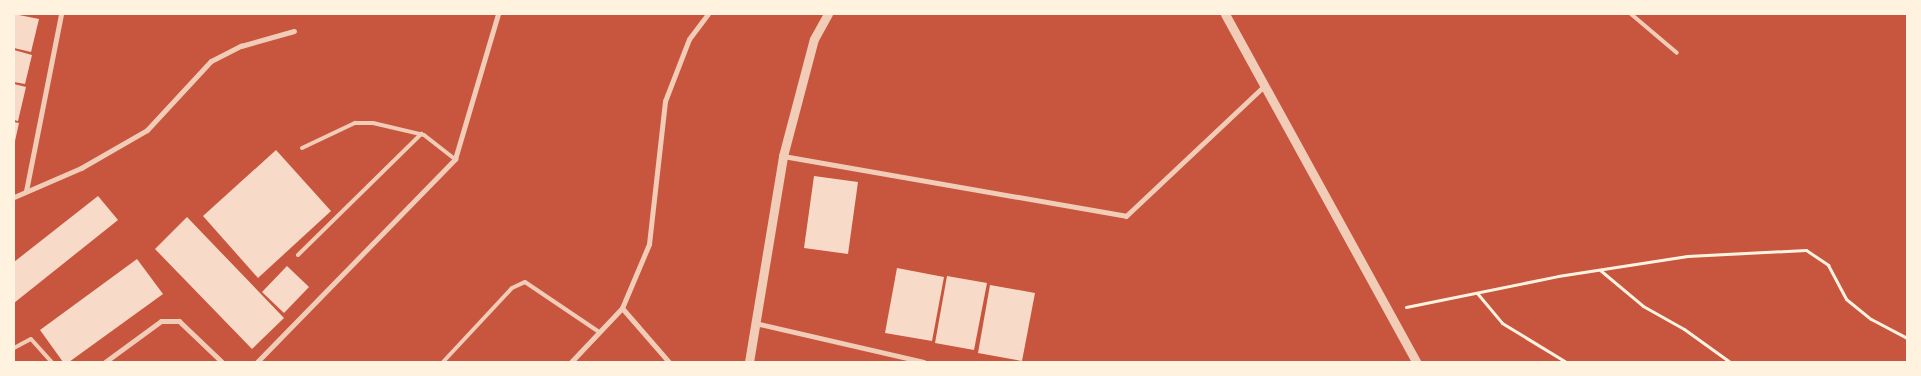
<!DOCTYPE html>
<style>
body{margin:0}
#map{position:relative;width:1921px;height:376px;overflow:hidden;background:#c8553d;font-family:Inter,sans-serif}
div>[style]{position:absolute}
.building>*{inset:0;background:#f7dbc8}
.path>*{height:3px;margin:-1.5px;padding:0 1.5px;transform-origin:1.5px;border-radius:1.5px;background:#fff3e0}
.service>*{height:4px;margin:-2px;padding:0 2px;transform-origin:2px;border-radius:2px;background:#f1ccb7}
.minor>*{height:5px;margin:-2.5px;padding:0 2.5px;transform-origin:2.5px;border-radius:2.5px;background:#f1ccb7}
.tertiary>*{height:9px;margin:-4.5px;padding:0 4.5px;transform-origin:4.5px;border-radius:4.5px;background:#f1ccb7}
span{translate:-50% -50%;white-space:nowrap;text-align:center;line-height:1.15;-webkit-text-stroke:5px #fff3e0;paint-order:stroke}
.frame{position:absolute;inset:0;border:15px solid #fff3e0;pointer-events:none}
</style>
<div id="map">
<div class="building">
<div style="clip-path:polygon(14px 14px,39px 19px,31px 52px,14px 48px)"></div>
<div style="clip-path:polygon(14px 50px,32px 55px,25px 84px,14px 82px)"></div>
<div style="clip-path:polygon(14px 84px,26px 87px,18px 121px,14px 120px)"></div>
<div style="clip-path:polygon(14px 122px,19px 123px,15px 141px,14px 141px)"></div>
<div style="clip-path:polygon(276px 150px,331px 211px,258px 278px,203px 216px)"></div>
<div style="clip-path:polygon(814px 176px,858px 182px,848px 254px,804px 248px)"></div>
<div style="clip-path:polygon(98px 196px,118px 220px,14px 303px,14px 262px)"></div>
<div style="clip-path:polygon(187px 217px,284px 318px,252px 349px,155px 249px)"></div>
<div style="clip-path:polygon(137px 259px,163px 294px,69px 362px,63px 362px,40px 330px)"></div>
<div style="clip-path:polygon(287px 266px,309px 287px,284px 313px,262px 292px)"></div>
<div style="clip-path:polygon(897px 268px,944px 277px,932px 341px,885px 333px)"></div>
<div style="clip-path:polygon(947px 276px,987px 283px,974px 350px,935px 343px)"></div>
<div style="clip-path:polygon(990px 285px,1035px 293px,1022px 361px,978px 353px)"></div>
</div>
<div class="path">
<div style="left:1600px;top:270px;width:56px;rotate:39.9deg"></div>
<div style="left:1643px;top:306px;width:47px;rotate:29.3deg"></div>
<div style="left:1684px;top:329px;width:57px;rotate:35.7deg"></div>
<div style="left:1477px;top:293px;width:39px;rotate:50deg"></div>
<div style="left:1502px;top:323px;width:75px;rotate:31.4deg"></div>
<div style="left:1406px;top:307px;width:155px;rotate:-11.5deg"></div>
<div style="left:1558px;top:276px;width:131px;rotate:-8.8deg"></div>
<div style="left:1687px;top:256px;width:119px;rotate:-2.9deg"></div>
<div style="left:1806px;top:250px;width:27px;rotate:34deg"></div>
<div style="left:1828px;top:265px;width:38px;rotate:62deg"></div>
<div style="left:1846px;top:299px;width:32px;rotate:39deg"></div>
<div style="left:1871px;top:319px;width:41px;rotate:27.8deg"></div>
</div>
<div class="service">
<div style="left:1631px;top:14px;width:60px;rotate:40.3deg"></div>
<div style="left:302px;top:148px;width:59px;rotate:-25.3deg"></div>
<div style="left:355px;top:123px;width:18px"></div>
<div style="left:373px;top:123px;width:52px;rotate:13.2deg"></div>
<div style="left:424px;top:135px;width:39px;rotate:38deg"></div>
<div style="left:298px;top:255px;width:173px;rotate:-44.5deg"></div>
<div style="left:14px;top:348px;width:19px;rotate:-28deg"></div>
<div style="left:31px;top:339px;width:31px;rotate:48deg"></div>
<div style="left:443px;top:362px;width:101px;rotate:-47deg"></div>
<div style="left:512px;top:288px;width:14px;rotate:-25deg"></div>
<div style="left:525px;top:282px;width:89px;rotate:34deg"></div>
</div>
<div class="minor">
<div style="left:783px;top:156px;width:348px;rotate:9.9deg"></div>
<div style="left:1126px;top:216px;width:190px;rotate:-43.3deg"></div>
<div style="left:26px;top:191px;width:180px;rotate:-78.8deg"></div>
<div style="left:14px;top:197px;width:73px;rotate:-23.4deg"></div>
<div style="left:81px;top:168px;width:76px;rotate:-29.9deg"></div>
<div style="left:147px;top:130px;width:94px;rotate:-47.2deg"></div>
<div style="left:211px;top:61px;width:34px;rotate:-27deg"></div>
<div style="left:241px;top:46px;width:55px;rotate:-15.8deg"></div>
<div style="left:622px;top:308px;width:72px;rotate:49deg"></div>
<div style="left:755px;top:323px;width:173px;rotate:13deg"></div>
<div style="left:105px;top:362px;width:69px;rotate:-36.2deg"></div>
<div style="left:161px;top:321px;width:18px"></div>
<div style="left:179px;top:321px;width:59px;rotate:43.6deg"></div>
<div style="left:257px;top:362px;width:284px;rotate:-45.7deg"></div>
<div style="left:455px;top:159px;width:151px;rotate:-73.5deg"></div>
<div style="left:571px;top:362px;width:74px;rotate:-46.6deg"></div>
<div style="left:622px;top:308px;width:69px;rotate:-67.1deg"></div>
<div style="left:649px;top:244px;width:144px;rotate:-83.6deg"></div>
<div style="left:665px;top:101px;width:66px;rotate:-68.8deg"></div>
<div style="left:689px;top:39px;width:31px;rotate:-53deg"></div>
</div>
<div class="tertiary">
<div style="left:1225px;top:14px;width:397px;rotate:61.2deg"></div>
<div style="left:749px;top:362px;width:209px;rotate:-80.6deg"></div>
<div style="left:783px;top:156px;width:121px;rotate:-75.2deg"></div>
<div style="left:814px;top:39px;width:29px;rotate:-61deg"></div>
</div>
<div class="frame"></div>
</div>
